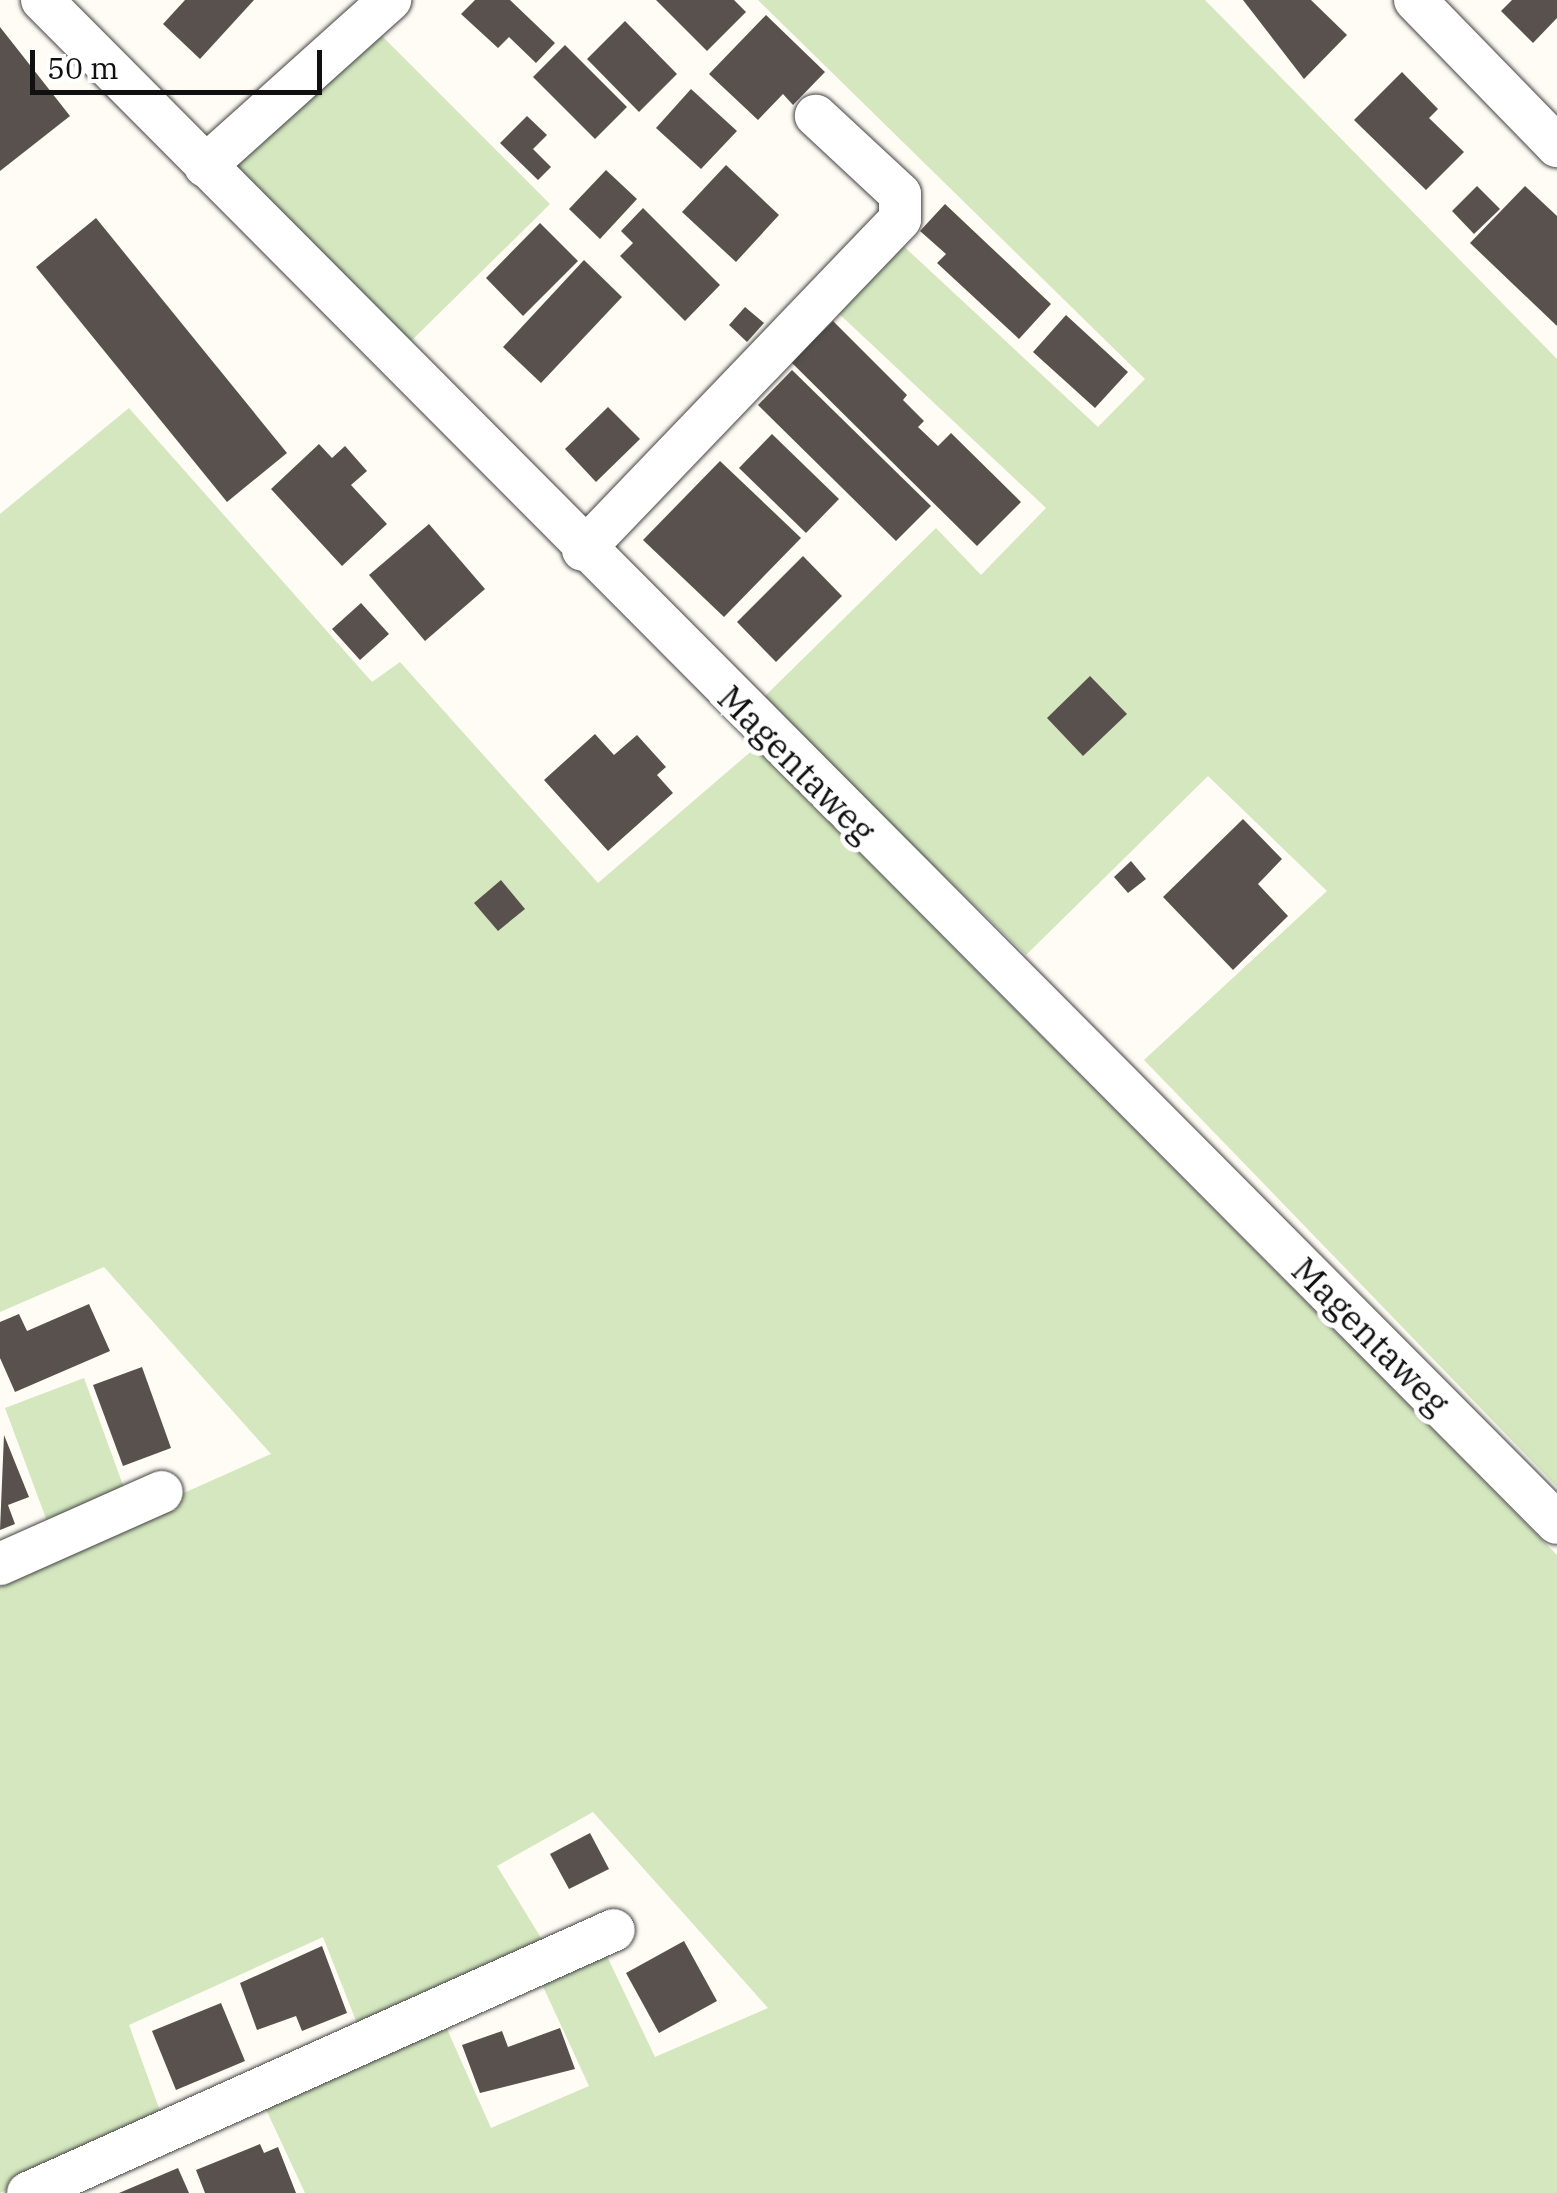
<!DOCTYPE html>
<style>
body{margin:0}
#map{position:relative;width:1557px;height:2193px;overflow:hidden;background:#fefcf4;font-family:"IBM Plex Serif",serif}
div>[style]{position:absolute}
.green>*{inset:0;background:#d4e7bf}
.building>*{inset:0;background:#58514d}
.roads{filter:drop-shadow(0 0 2px #434343) drop-shadow(0 0 2px #434343)}
.minor>*{height:42px;margin:-21px;padding:0 21px;transform-origin:21px;border-radius:21px;background:#fff}
span{translate:-50% -50%;white-space:nowrap;text-align:center;line-height:1.15;-webkit-text-stroke:10px #fff;paint-order:stroke}
.street-label{font-size:35px;color:#101010}
.scale{position:absolute;left:30px;top:50px;width:292px;height:45px;box-sizing:border-box;border:5px solid #101010;border-top:0;padding-left:12px;font-size:30px;line-height:35px;white-space:nowrap;color:#101010;-webkit-text-stroke:8px #fff;paint-order:stroke}
</style>
<div id="map">
<div class="green">
<div style="clip-path:polygon(758px 0,1205px 0,1557px 359px,1557px 1487px,1144px 1060px,1327px 891px,1208px 776px,1026px 955px,762px 699px,936px 528px,981px 575px,1046px 508px,834px 309px,897px 240px,1098px 427px,1145px 379px)"></div>
<div style="clip-path:polygon(374px 28px,550px 204px,406px 346px,238px 175px,236px 160px)"></div>
<div style="clip-path:polygon(129px 408px,372px 682px,400px 662px,598px 883px,755px 748px,1557px 1555px,1557px 2193px,305px 2193px,263px 2103px,443px 2020px,491px 2128px,589px 2086px,540px 1980px,605px 1952px,655px 2057px,768px 2008px,593px 1812px,497px 1866px,549px 1951px,362px 2036px,323px 1937px,129px 2025px,164px 2122px,0 2193px,0 1575px,271px 1454px,104px 1267px,0 1312px,0 514px)"></div>
<div style="clip-path:polygon(84px 1378px,128px 1499px,51px 1532px,5px 1408px)"></div>
</div>
<div class="building">
<div style="clip-path:polygon(185px 0,254px 0,200px 59px,163px 24px)"></div>
<div style="clip-path:polygon(475px 0,510px 0,555px 43px,536px 63px,509px 37px,498px 48px,461px 14px)"></div>
<div style="clip-path:polygon(656px 0,734px 0,746px 12px,707px 51px)"></div>
<div style="clip-path:polygon(1243px 0,1311px 0,1347px 35px,1304px 79px)"></div>
<div style="clip-path:polygon(1512px 0,1557px 0,1557px 18px,1533px 43px,1501px 11px)"></div>
<div style="clip-path:polygon(766px 15px,825px 72px,793px 105px,783px 94px,758px 120px,709px 74px)"></div>
<div style="clip-path:polygon(625px 21px,677px 74px,639px 112px,587px 59px)"></div>
<div style="clip-path:polygon(0 27px,70px 116px,0 171px)"></div>
<div style="clip-path:polygon(565px 45px,627px 107px,595px 139px,533px 77px)"></div>
<div style="clip-path:polygon(1402px 72px,1438px 109px,1429px 118px,1464px 152px,1426px 190px,1354px 120px)"></div>
<div style="clip-path:polygon(691px 89px,737px 131px,701px 169px,656px 128px)"></div>
<div style="clip-path:polygon(527px 116px,547px 135px,533px 149px,551px 167px,538px 180px,500px 143px)"></div>
<div style="clip-path:polygon(726px 165px,779px 215px,736px 262px,682px 212px)"></div>
<div style="clip-path:polygon(606px 170px,637px 199px,600px 239px,569px 209px)"></div>
<div style="clip-path:polygon(1477px 186px,1500px 209px,1474px 234px,1452px 211px)"></div>
<div style="clip-path:polygon(1525px 186px,1557px 216px,1557px 326px,1470px 243px)"></div>
<div style="clip-path:polygon(945px 204px,1051px 304px,1019px 339px,937px 263px,946px 254px,920px 231px)"></div>
<div style="clip-path:polygon(643px 208px,720px 285px,685px 321px,620px 256px,633px 243px,621px 231px)"></div>
<div style="clip-path:polygon(96px 218px,287px 453px,227px 502px,36px 267px)"></div>
<div style="clip-path:polygon(540px 223px,578px 261px,523px 316px,486px 278px)"></div>
<div style="clip-path:polygon(584px 260px,622px 297px,541px 383px,503px 347px)"></div>
<div style="clip-path:polygon(745px 307px,764px 323px,747px 342px,729px 325px)"></div>
<div style="clip-path:polygon(1066px 315px,1128px 372px,1095px 408px,1033px 352px)"></div>
<div style="clip-path:polygon(833px 321px,907px 395px,903px 400px,924px 421px,918px 427px,938px 446px,951px 433px,1021px 502px,977px 546px,791px 362px)"></div>
<div style="clip-path:polygon(792px 370px,931px 506px,896px 541px,758px 405px)"></div>
<div style="clip-path:polygon(608px 407px,640px 439px,596px 482px,565px 449px)"></div>
<div style="clip-path:polygon(772px 434px,839px 499px,806px 533px,739px 468px)"></div>
<div style="clip-path:polygon(319px 444px,332px 458px,345px 446px,367px 471px,351px 485px,387px 524px,342px 566px,271px 489px)"></div>
<div style="clip-path:polygon(720px 461px,801px 538px,724px 617px,643px 540px)"></div>
<div style="clip-path:polygon(429px 524px,485px 589px,425px 641px,369px 575px)"></div>
<div style="clip-path:polygon(803px 556px,842px 596px,776px 662px,737px 622px)"></div>
<div style="clip-path:polygon(361px 603px,389px 634px,360px 660px,332px 629px)"></div>
<div style="clip-path:polygon(1090px 676px,1127px 714px,1083px 756px,1047px 718px)"></div>
<div style="clip-path:polygon(595px 734px,614px 755px,637px 735px,666px 767px,657px 775px,673px 793px,608px 851px,544px 780px)"></div>
<div style="clip-path:polygon(1243px 819px,1282px 859px,1258px 884px,1288px 916px,1233px 970px,1163px 897px)"></div>
<div style="clip-path:polygon(1131px 861px,1146px 879px,1128px 893px,1114px 877px)"></div>
<div style="clip-path:polygon(501px 880px,525px 909px,498px 931px,474px 903px)"></div>
<div style="clip-path:polygon(89px 1304px,110px 1351px,15px 1392px,0 1358px,0 1322px,19px 1314px,27px 1331px)"></div>
<div style="clip-path:polygon(142px 1367px,171px 1448px,123px 1466px,93px 1385px)"></div>
<div style="clip-path:polygon(4px 1435px,29px 1497px,8px 1505px,15px 1524px,0 1530px)"></div>
<div style="clip-path:polygon(590px 1833px,609px 1869px,569px 1889px,550px 1854px)"></div>
<div style="clip-path:polygon(684px 1941px,717px 2001px,659px 2033px,626px 1973px)"></div>
<div style="clip-path:polygon(322px 1946px,347px 2013px,302px 2031px,296px 2016px,257px 2030px,240px 1983px)"></div>
<div style="clip-path:polygon(221px 2003px,245px 2061px,176px 2090px,152px 2031px)"></div>
<div style="clip-path:polygon(560px 2028px,575px 2069px,480px 2093px,462px 2045px,502px 2031px,508px 2047px)"></div>
<div style="clip-path:polygon(260px 2144px,264px 2153px,278px 2147px,296px 2193px,205px 2193px,196px 2170px)"></div>
<div style="clip-path:polygon(178px 2168px,189px 2193px,119px 2193px)"></div>
</div>
<div class="roads">
<div class="minor">
<div style="left:42px;top:0;width:2148px;rotate:45.15deg"></div>
<div style="left:1415px;top:0;width:204px;rotate:45.8deg"></div>
<div style="left:205px;top:166px;width:249px;rotate:-41.9deg"></div>
<div style="left:583px;top:550px;width:458px;rotate:-46.2deg"></div>
<div style="left:900px;top:219px;width:25px;rotate:-90deg"></div>
<div style="left:900px;top:194px;width:115px;rotate:-137.1deg"></div>
<div style="left:0;top:1564px;width:177px;rotate:-24deg"></div>
<div style="left:28px;top:2193px;width:642px;rotate:-24.17deg"></div>
</div>
</div>
<div class="street-label">
<span style="left:797px;top:764px;rotate:45deg">Magentaweg</span>
<span style="left:1371px;top:1336px;rotate:45deg">Magentaweg</span>
</div>
<div class="scale">50 m</div>
</div>
